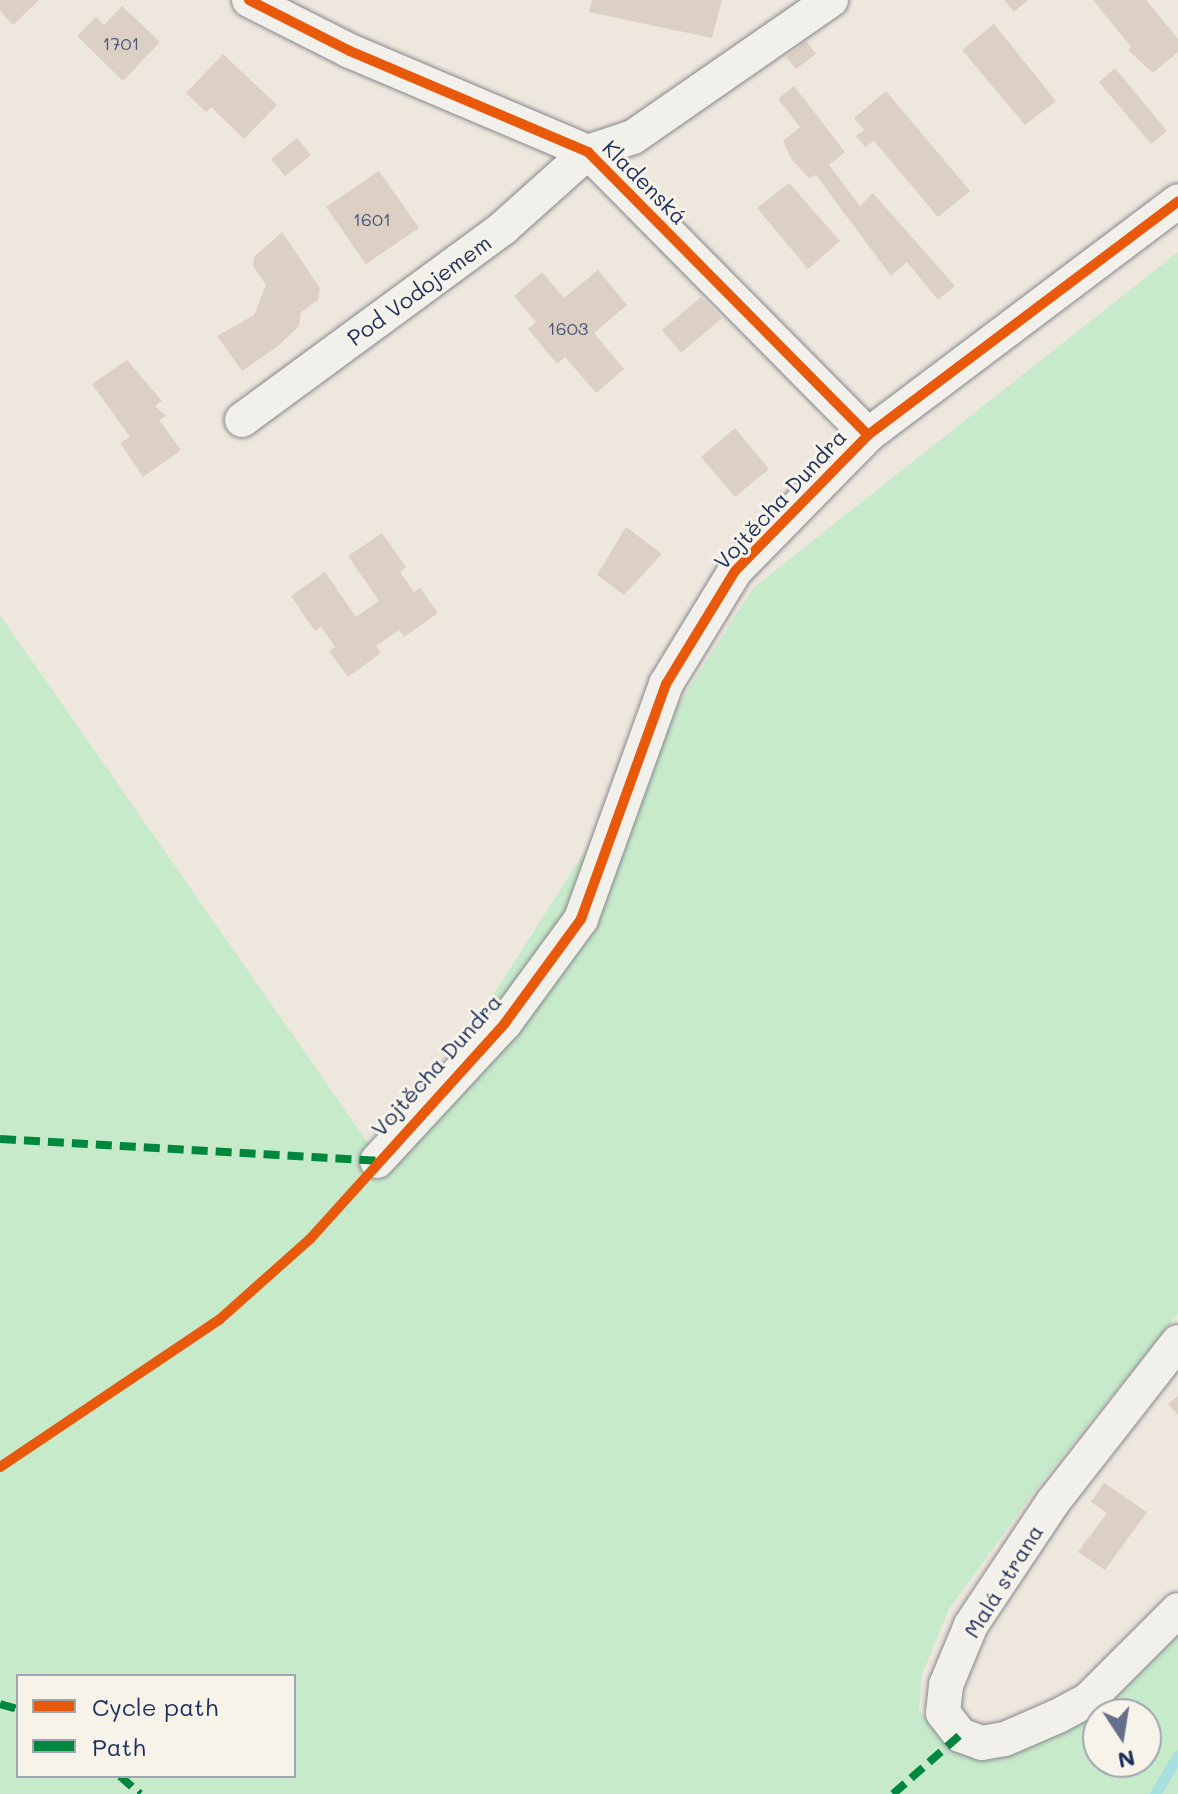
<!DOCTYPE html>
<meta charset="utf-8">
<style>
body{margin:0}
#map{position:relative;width:1178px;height:1794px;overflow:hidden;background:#eee7de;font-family:Mali,sans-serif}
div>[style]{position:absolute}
.green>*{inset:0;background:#c6eaca}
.stream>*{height:11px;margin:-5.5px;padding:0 5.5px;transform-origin:5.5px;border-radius:5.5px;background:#a8dfdf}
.building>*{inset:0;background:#dcd0c5}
.roads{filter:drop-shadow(0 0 2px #86878c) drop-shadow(0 0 2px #86878c)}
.street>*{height:34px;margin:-17px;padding:0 17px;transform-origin:17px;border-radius:17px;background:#f1f0eb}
.quiet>*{height:8px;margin-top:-4px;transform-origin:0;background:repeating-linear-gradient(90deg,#00873e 0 16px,transparent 0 24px)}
.cycleway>*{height:10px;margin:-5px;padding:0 5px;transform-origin:5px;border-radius:5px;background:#e8590c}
span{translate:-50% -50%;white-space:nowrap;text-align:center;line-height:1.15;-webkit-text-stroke:6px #f7f3e8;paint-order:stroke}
.number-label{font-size:18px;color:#4b5778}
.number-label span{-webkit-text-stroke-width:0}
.street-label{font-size:22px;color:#1b2f5e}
.legend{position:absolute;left:16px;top:1674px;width:280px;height:104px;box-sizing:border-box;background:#f7f3e8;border:2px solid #9fa5b1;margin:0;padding:10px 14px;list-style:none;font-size:24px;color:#1b2f5e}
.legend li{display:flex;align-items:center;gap:16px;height:40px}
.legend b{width:40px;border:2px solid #9fa5b1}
.north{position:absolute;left:1082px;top:1698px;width:80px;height:80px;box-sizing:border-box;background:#f7f3e8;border:2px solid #9fa5b1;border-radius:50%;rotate:168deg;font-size:22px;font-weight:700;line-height:32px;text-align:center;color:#1b2f5e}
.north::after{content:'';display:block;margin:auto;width:28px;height:36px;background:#656f8b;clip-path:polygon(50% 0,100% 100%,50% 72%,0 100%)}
</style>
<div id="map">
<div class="green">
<div style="clip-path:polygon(evenodd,1178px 252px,1178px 1314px,1036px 1489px,949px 1609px,922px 1675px,919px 1710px,954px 1750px,986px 1757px,1178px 1631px,1178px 1794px,0 1794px,0 615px,384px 1166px,753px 588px,1178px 252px,18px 1676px,294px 1676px,294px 1776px,18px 1776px,18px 1676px,1178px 252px,1098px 1714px,1146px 1714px,1146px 1762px,1098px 1762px,1098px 1714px)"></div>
</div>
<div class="stream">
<div style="left:1155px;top:1794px;width:45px;rotate:-59.5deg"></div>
</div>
<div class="building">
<div style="clip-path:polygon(0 0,39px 0,13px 25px,0 11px)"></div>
<div style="clip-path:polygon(592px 0,722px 0,712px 38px,589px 12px)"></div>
<div style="clip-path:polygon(1004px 0,1028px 0,1014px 12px)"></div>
<div style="clip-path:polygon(1093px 0,1146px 0,1178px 39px,1178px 52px,1153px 73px,1128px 50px,1131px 47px)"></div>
<div style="clip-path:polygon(122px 6px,160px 42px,123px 81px,77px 36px,96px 17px,104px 25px)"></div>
<div style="clip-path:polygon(994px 24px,1056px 101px,1025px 125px,962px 50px)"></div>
<div style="clip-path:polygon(806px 41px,816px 54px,796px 69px,786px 57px)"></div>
<div style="clip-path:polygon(223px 54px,277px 105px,244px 139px,211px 107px,206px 112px,186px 93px)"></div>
<div style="clip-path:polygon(1115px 68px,1167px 131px,1151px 144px,1099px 82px)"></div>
<div style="clip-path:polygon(794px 86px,845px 152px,829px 165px,860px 206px,873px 193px,955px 286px,938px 300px,907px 262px,891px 276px,816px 175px,809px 178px,792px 160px,783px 141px,800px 127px,778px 99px)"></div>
<div style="clip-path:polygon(886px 91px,970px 191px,938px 217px,874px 141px,865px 147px,856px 136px,864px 130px,854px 118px)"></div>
<div style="clip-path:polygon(297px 138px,311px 155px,285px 176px,271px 159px)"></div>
<div style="clip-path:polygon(379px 171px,419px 228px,366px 264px,326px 207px)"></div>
<div style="clip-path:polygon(789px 183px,840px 241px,808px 269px,757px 208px)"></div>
<div style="clip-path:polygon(282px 232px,320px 288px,318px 300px,301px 312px,299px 326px,278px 346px,242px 371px,217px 336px,254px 315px,266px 285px,253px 266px,254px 257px)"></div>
<div style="clip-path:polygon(598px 270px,627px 305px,594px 333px,624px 369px,596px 393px,565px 357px,557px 364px,528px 329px,536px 322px,514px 296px,542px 272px,564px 298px)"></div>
<div style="clip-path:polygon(701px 297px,722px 318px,681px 353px,662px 330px)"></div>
<div style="clip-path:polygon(127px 360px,162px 401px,155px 406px,166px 416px,159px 420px,181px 450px,143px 477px,120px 443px,130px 437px,92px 384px)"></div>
<div style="clip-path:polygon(735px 428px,769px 469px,735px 497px,701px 457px)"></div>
<div style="clip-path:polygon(626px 527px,662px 554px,624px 595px,597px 575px)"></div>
<div style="clip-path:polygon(382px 533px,406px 567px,400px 572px,414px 592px,420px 588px,438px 613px,404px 637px,399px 630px,376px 646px,381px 653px,348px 677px,329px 651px,335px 647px,321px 627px,315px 631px,291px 596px,325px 572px,356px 617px,379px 601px,348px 556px)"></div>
<div style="clip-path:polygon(1178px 1396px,1178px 1415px,1168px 1404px)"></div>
<div style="clip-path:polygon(1104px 1483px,1147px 1512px,1105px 1570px,1078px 1552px,1107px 1513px,1091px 1502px)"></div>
</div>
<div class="roads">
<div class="street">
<div style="left:249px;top:0;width:113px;rotate:26.8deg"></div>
<div style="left:350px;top:51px;width:259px;rotate:23deg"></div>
<div style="left:588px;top:152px;width:398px;rotate:45.3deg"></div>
<div style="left:242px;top:420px;width:324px;rotate:-36.3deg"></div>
<div style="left:503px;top:228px;width:114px;rotate:-41.8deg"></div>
<div style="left:588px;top:152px;width:47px;rotate:-18.4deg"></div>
<div style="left:633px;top:137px;width:241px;rotate:-34.7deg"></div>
<div style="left:377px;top:1161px;width:188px;rotate:-47.2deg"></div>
<div style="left:505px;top:1023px;width:129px;rotate:-53.8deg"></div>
<div style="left:581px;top:919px;width:250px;rotate:-70.1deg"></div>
<div style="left:666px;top:684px;width:132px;rotate:-58.6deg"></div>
<div style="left:735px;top:571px;width:190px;rotate:-45.6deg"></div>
<div style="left:868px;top:435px;width:388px;rotate:-37deg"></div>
<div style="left:1178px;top:1342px;width:203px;rotate:128deg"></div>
<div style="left:1053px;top:1502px;width:148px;rotate:123.7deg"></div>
<div style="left:971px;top:1625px;width:65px;rotate:112.6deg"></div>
<div style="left:946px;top:1685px;width:28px;rotate:96deg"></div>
<div style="left:943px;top:1713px;width:28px;rotate:52deg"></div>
<div style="left:960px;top:1735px;width:23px;rotate:20deg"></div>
<div style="left:982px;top:1743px;width:23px;rotate:-10deg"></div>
<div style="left:1005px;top:1739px;width:58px;rotate:-23.5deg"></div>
<div style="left:1058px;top:1716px;width:34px;rotate:-28deg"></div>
<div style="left:1088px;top:1700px;width:127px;rotate:-45deg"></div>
</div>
</div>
<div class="quiet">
<div style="left:0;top:1139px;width:378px;rotate:3.3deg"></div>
<div style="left:0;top:1704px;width:19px;rotate:16deg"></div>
<div style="left:120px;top:1776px;width:27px;rotate:42deg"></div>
<div style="left:893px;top:1794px;width:89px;rotate:-41.4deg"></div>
</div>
<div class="cycleway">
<div style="left:249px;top:0;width:113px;rotate:26.8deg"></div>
<div style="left:350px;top:51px;width:259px;rotate:23deg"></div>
<div style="left:588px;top:152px;width:398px;rotate:45.3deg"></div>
<div style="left:0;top:1467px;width:264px;rotate:-33.9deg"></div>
<div style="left:219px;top:1320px;width:123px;rotate:-41.7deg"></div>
<div style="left:311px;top:1238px;width:290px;rotate:-47.9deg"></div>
<div style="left:505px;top:1023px;width:129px;rotate:-53.8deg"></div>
<div style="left:581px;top:919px;width:250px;rotate:-70.1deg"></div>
<div style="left:666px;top:684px;width:132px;rotate:-58.6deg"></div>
<div style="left:735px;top:571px;width:190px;rotate:-45.6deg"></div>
<div style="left:868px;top:435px;width:388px;rotate:-37deg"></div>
</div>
<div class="number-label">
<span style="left:121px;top:43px">1701</span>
<span style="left:372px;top:219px">1601</span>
<span style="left:568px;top:328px">1603</span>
</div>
<div class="street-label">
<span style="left:645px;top:182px;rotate:45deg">Kladenská</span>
<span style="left:419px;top:290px;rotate:-36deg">Pod Vodojemem</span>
<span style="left:780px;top:499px;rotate:-47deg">Vojtěcha Dundra</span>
<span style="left:436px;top:1065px;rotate:-48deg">Vojtěcha Dundra</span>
<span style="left:1003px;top:1581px;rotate:-58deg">Malá strana</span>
</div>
<ul class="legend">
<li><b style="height:10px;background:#e8590c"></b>Cycle path</li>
<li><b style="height:10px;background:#00873e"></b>Path</li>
</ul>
<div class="north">N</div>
</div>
